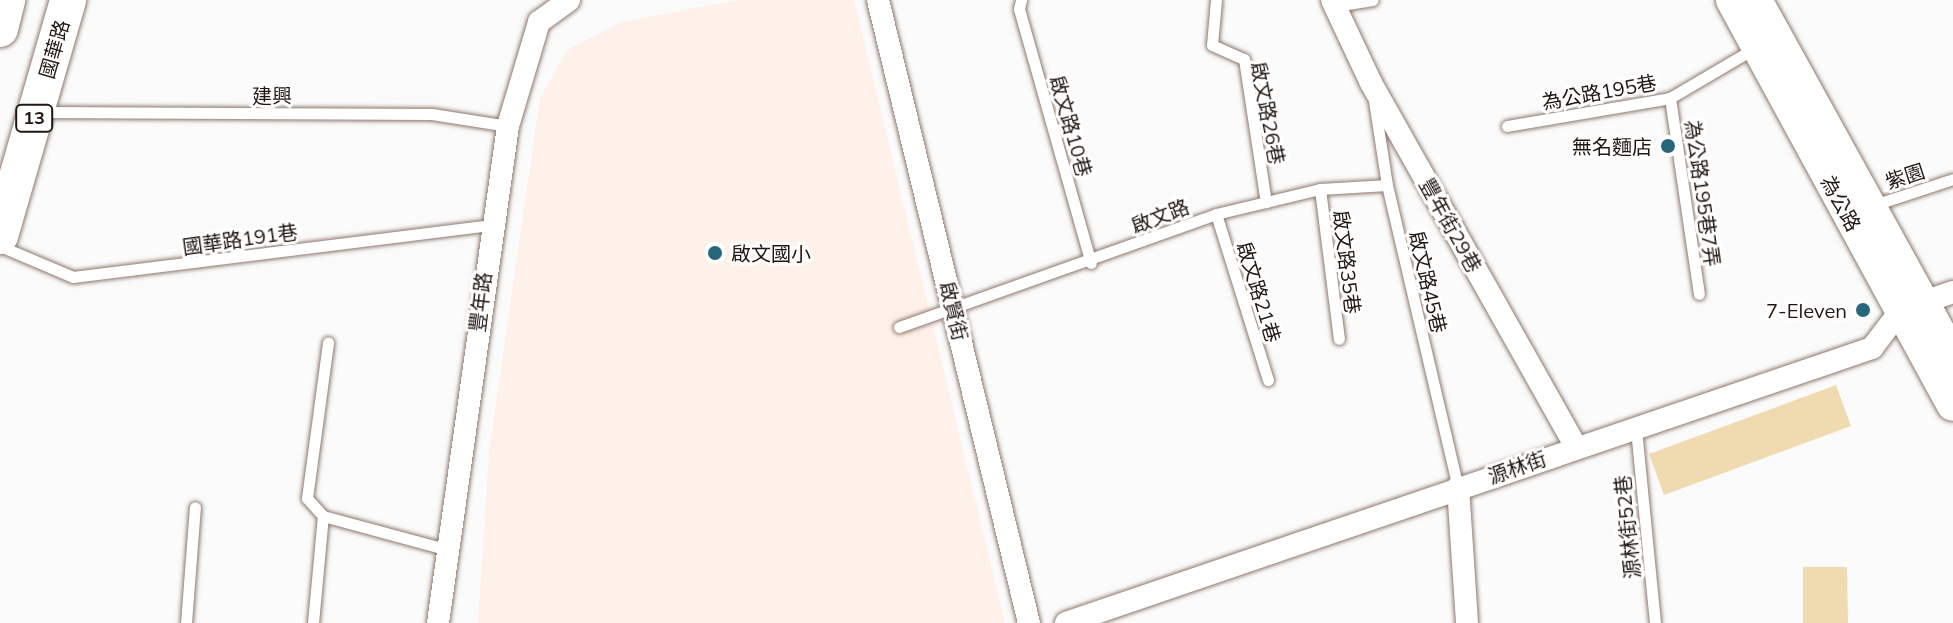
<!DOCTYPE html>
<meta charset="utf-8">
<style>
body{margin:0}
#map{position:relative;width:1953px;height:623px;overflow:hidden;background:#fbfbfb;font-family:Mulish,"Noto Sans TC",sans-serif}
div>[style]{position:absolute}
.built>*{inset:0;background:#fef1ea}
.building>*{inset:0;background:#efdbaf}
.roads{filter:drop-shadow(0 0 2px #8e786b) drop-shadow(0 0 2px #8e786b)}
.lane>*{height:11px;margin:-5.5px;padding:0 5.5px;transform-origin:5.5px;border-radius:5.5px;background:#fff}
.street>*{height:22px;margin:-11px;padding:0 11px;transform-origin:11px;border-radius:11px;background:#fff}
.secondary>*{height:32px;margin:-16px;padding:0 16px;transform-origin:16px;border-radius:16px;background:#fff}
.primary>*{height:36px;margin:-18px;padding:0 18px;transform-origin:18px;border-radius:18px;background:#fff}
.dots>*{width:22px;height:22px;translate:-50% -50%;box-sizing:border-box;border:4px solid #fff;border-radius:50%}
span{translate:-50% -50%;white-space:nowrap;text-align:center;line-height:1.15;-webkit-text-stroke:6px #fff;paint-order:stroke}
.shield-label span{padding:2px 6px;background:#fff;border:2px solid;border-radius:6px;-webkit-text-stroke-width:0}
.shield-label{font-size:18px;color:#201712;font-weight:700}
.street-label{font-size:20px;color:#201712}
.poi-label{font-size:20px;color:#201712}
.right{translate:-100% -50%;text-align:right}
.left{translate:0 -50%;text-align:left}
</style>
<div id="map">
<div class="built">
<div style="clip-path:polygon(737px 0,854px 0,1005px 623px,478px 623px,489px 452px,540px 98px,567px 50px,621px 22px)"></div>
</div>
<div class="building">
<div style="clip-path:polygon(1836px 385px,1851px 426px,1664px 495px,1649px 454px)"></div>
<div style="clip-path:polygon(1803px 567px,1847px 567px,1848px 623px,1803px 623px)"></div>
</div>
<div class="roads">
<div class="lane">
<div style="left:1021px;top:0;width:9px;rotate:103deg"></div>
<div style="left:1019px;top:9px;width:264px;rotate:74.2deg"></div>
<div style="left:1216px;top:0;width:45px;rotate:95.1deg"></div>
<div style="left:1212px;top:45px;width:35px;rotate:24deg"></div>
<div style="left:1244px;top:59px;width:145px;rotate:81.3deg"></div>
<div style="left:1335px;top:6px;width:38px;rotate:-9deg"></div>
<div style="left:1670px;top:98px;width:198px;rotate:81.6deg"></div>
<div style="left:1374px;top:101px;width:85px;rotate:81.2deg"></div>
<div style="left:1387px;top:185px;width:310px;rotate:76.8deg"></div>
<div style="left:40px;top:112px;width:392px;rotate:0.3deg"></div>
<div style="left:432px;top:114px;width:77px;rotate:9deg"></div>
<div style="left:1507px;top:126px;width:165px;rotate:-9.7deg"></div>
<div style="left:1670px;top:98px;width:99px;rotate:-30.5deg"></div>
<div style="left:1320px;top:189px;width:151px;rotate:82.8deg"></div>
<div style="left:1874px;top:205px;width:83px;rotate:-18.2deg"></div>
<div style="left:1216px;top:214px;width:174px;rotate:72.6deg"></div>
<div style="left:0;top:246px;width:79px;rotate:23deg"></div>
<div style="left:73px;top:277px;width:420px;rotate:-7.1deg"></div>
<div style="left:899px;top:327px;width:337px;rotate:-19.6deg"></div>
<div style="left:1216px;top:214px;width:107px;rotate:-13.5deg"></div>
<div style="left:1320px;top:189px;width:67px;rotate:-3.4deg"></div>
<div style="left:1636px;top:429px;width:195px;rotate:84.4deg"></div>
<div style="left:323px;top:516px;width:126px;rotate:15.1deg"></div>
<div style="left:186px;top:623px;width:116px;rotate:-85.6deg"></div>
<div style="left:313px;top:623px;width:107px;rotate:-84.7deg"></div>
<div style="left:323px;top:516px;width:24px;rotate:-132deg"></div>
<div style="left:307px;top:498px;width:157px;rotate:-82.3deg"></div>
</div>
<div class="street">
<div style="left:878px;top:0;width:641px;rotate:76.38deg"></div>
<div style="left:1332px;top:0;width:92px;rotate:64.8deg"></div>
<div style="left:1371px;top:83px;width:418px;rotate:60.6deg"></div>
<div style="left:1458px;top:487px;width:136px;rotate:86.2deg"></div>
<div style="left:438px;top:623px;width:502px;rotate:-81.98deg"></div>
<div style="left:508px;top:126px;width:109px;rotate:-73.4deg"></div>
<div style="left:539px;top:22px;width:37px;rotate:-36deg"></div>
<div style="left:1066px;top:623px;width:852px;rotate:-18.84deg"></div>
<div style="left:1872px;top:348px;width:48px;rotate:-52.7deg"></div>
<div style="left:1901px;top:310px;width:55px;rotate:-19.1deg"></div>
</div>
<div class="secondary">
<div style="left:1732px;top:0;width:461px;rotate:61.4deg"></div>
<div style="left:1756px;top:0;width:408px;rotate:61.1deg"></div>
</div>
<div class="primary">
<div style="left:0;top:29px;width:30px;rotate:-76deg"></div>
<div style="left:0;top:236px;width:246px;rotate:-73.9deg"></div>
</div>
</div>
<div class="dots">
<div style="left:1668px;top:146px;background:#26677b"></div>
<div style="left:715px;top:253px;background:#26677b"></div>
<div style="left:1863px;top:310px;background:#26677b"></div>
</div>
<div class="shield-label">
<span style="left:34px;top:118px">13</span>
</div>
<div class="street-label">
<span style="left:54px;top:49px;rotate:-74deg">國華路</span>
<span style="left:1599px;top:92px;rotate:-10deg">為公路195巷</span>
<span style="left:272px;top:95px">建興</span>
<span style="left:1268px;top:113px;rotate:79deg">啟文路26巷</span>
<span style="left:1071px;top:126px;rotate:74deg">啟文路10巷</span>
<span style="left:1905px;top:176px;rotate:-18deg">紫園</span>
<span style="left:1703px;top:193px;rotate:82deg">為公路195巷7弄</span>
<span style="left:1841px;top:203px;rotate:61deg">為公路</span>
<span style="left:1160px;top:216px;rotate:-21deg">啟文路</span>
<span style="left:1451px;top:225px;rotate:61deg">豐年街29巷</span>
<span style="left:240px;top:239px;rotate:-8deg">國華路191巷</span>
<span style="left:1347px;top:262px;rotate:83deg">啟文路35巷</span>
<span style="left:1428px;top:282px;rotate:77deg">啟文路45巷</span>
<span style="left:1259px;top:292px;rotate:73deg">啟文路21巷</span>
<span style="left:480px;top:302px;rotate:-83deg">豐年路</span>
<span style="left:954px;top:311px;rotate:76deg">啟賢街</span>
<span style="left:1517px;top:467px;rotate:-19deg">源林街</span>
<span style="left:1627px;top:527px;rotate:-96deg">源林街52巷</span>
</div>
<div class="poi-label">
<span class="right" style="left:1652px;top:146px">無名麵店</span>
<span class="left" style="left:731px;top:253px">啟文國小</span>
<span class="right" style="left:1847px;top:310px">7-Eleven</span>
</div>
</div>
